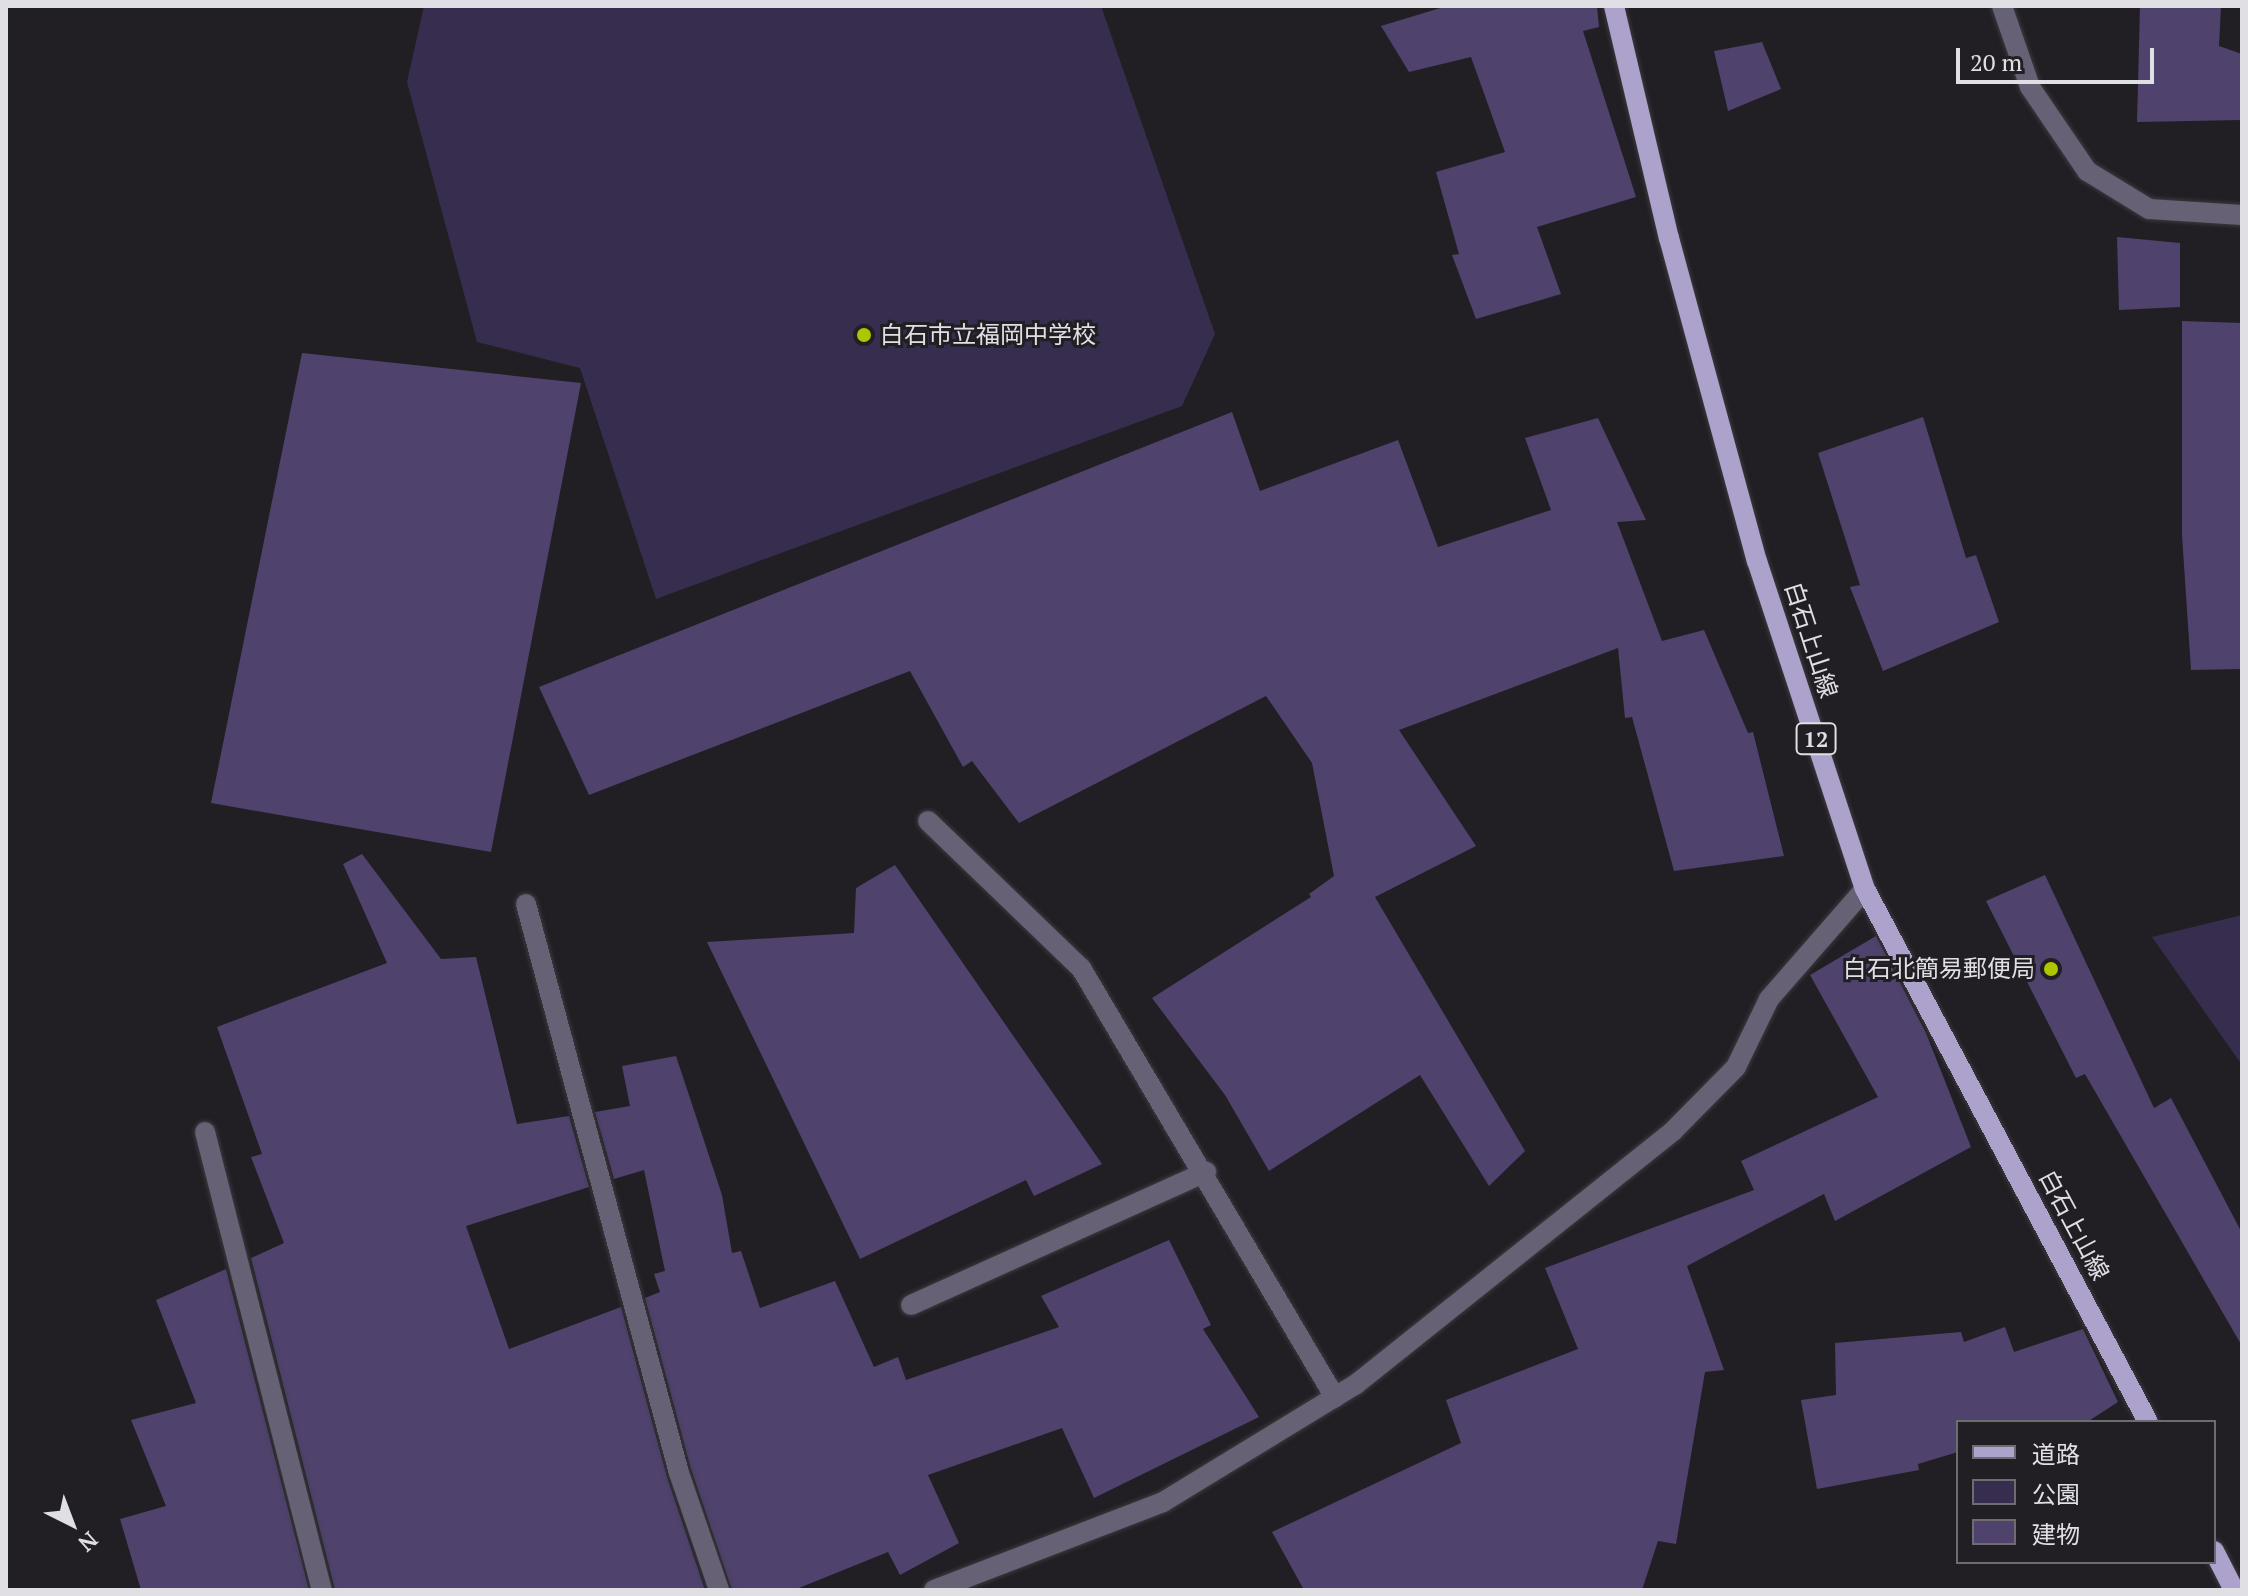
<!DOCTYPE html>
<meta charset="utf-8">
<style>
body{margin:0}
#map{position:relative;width:2248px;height:1596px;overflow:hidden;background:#211f24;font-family:"PT Serif","Noto Sans JP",serif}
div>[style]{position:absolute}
.green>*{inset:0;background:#372d4f}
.building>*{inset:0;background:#4f426c}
.roads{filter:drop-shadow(0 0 2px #3c3a3f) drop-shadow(0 0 2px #3c3a3f)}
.lane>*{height:20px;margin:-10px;padding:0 10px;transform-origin:10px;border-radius:10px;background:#666175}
.street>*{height:20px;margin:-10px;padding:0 10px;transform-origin:10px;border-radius:10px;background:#666175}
.primary>*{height:20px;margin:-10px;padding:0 10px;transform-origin:10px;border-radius:10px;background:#ada2cb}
.dots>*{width:22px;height:22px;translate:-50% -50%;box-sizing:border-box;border:4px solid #211f24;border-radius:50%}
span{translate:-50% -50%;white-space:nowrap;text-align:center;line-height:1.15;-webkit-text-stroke:6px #211f24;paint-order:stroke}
.shield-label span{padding:2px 6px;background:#211f24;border:2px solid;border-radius:6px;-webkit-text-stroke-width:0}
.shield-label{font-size:22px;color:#e0dfe3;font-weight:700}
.poi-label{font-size:24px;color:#e0dfe3}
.left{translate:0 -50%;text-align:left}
.right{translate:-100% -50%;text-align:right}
.street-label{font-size:24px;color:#e0dfe3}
.frame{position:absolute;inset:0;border:8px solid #e0dfe3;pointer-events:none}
.legend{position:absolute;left:1956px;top:1420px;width:260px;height:144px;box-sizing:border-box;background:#211f24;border:2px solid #6d6c70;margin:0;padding:10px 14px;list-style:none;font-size:24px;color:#e0dfe3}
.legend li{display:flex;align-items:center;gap:16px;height:40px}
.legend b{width:40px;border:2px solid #6d6c70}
.north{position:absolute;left:32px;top:1484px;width:80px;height:80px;-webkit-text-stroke:6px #211f24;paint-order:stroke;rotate:138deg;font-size:22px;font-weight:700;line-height:32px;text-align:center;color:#e0dfe3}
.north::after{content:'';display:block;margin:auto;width:28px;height:36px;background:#e0dfe3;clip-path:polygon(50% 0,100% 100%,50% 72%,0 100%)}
.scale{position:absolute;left:1956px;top:48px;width:198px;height:36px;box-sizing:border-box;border:4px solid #e0dfe3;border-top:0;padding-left:10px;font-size:24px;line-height:28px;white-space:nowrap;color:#e0dfe3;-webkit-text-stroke:6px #211f24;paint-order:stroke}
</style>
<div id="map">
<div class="green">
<div style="clip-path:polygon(424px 6px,1101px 6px,1215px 334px,1182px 406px,656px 599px,580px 368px,477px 342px,407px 82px)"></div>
<div style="clip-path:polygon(2242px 915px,2242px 1065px,2152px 937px)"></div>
</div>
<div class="building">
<div style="clip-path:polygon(1447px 6px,1597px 6px,1599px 27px,1583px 31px,1636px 197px,1537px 227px,1561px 294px,1476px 319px,1452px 255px,1459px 254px,1436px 172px,1505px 152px,1471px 57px,1409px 72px,1381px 26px)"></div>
<div style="clip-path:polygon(2140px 6px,2221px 6px,2219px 46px,2242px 54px,2242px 120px,2137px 122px)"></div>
<div style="clip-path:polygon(1762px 42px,1781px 89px,1728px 111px,1714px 51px)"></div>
<div style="clip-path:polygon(2117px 237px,2180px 243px,2180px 307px,2119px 310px)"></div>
<div style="clip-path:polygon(2182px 321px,2242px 323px,2242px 669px,2191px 670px,2182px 535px)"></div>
<div style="clip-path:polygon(302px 353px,581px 383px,491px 852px,211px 803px)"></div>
<div style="clip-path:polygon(1232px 412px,1260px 491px,1398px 440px,1438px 547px,1551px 510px,1525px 438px,1598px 418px,1646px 520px,1617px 522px,1662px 641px,1704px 630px,1748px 733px,1753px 732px,1784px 856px,1674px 871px,1632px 717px,1625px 718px,1618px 648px,1399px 730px,1476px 846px,1375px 897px,1525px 1151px,1489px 1186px,1420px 1075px,1269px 1171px,1225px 1095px,1152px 998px,1311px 897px,1309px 894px,1334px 876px,1312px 763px,1266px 696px,1019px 823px,972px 761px,963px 767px,910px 671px,589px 795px,539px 687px)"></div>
<div style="clip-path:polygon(1923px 417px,1966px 558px,1976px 555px,1999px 622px,1883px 671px,1850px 587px,1860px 585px,1818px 453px)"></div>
<div style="clip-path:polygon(362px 854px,441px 959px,476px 957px,517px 1124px,569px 1116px,589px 1187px,466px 1226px,509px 1349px,621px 1307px,667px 1477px,705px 1590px,335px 1590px,251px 1258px,284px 1243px,251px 1157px,262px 1154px,217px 1027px,387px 963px,343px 864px)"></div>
<div style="clip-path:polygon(895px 865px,1102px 1164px,1034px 1196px,1026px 1180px,860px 1259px,707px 942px,854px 933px,856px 888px)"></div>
<div style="clip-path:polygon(2045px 875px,2154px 1108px,2171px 1098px,2242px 1233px,2242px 1346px,2085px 1074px,2076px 1078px,1986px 901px)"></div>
<div style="clip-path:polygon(1876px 936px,1926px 1033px,1971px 1147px,1835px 1221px,1824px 1194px,1687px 1266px,1724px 1370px,1705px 1372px,1676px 1544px,1658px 1541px,1642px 1590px,1304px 1590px,1272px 1532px,1461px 1443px,1446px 1400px,1578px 1349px,1545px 1268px,1754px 1190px,1741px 1161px,1878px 1097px,1810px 975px)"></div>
<div style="clip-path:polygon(676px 1056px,722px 1195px,732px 1253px,741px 1251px,760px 1308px,835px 1281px,874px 1367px,898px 1357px,906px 1380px,1059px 1327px,1041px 1296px,1169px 1240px,1211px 1325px,1203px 1329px,1259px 1417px,1094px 1498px,1062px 1428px,928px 1475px,959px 1543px,900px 1575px,888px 1552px,794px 1590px,732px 1590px,691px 1469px,645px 1298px,660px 1292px,654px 1274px,665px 1271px,644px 1170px,614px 1179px,595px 1112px,630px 1106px,622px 1066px)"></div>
<div style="clip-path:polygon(226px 1269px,309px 1590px,141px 1590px,120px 1519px,166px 1506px,131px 1420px,196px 1403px,156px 1300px)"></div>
<div style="clip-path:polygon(2005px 1327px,2014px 1352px,2083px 1329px,2118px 1402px,2087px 1422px,1958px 1422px,1958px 1452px,1918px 1464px,1919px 1470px,1817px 1489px,1801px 1400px,1836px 1395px,1835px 1343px,1961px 1332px,1964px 1342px)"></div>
</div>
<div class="roads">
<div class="lane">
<div style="left:928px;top:821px;width:212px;rotate:43.9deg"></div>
<div style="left:1081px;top:968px;width:499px;rotate:59.4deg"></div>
<div style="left:526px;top:904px;width:589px;rotate:74.95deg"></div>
<div style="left:679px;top:1473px;width:124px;rotate:71.1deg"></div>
<div style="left:205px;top:1132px;width:473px;rotate:75.7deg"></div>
<div style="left:911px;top:1305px;width:324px;rotate:-24.3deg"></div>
</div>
<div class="street">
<div style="left:2002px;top:6px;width:86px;rotate:70.9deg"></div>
<div style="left:2030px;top:87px;width:102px;rotate:55.8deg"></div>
<div style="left:2087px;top:171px;width:73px;rotate:31.5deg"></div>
<div style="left:2149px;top:209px;width:93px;rotate:3.7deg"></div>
<div style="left:934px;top:1590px;width:245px;rotate:-21deg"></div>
<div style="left:1163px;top:1502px;width:225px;rotate:-31.4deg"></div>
<div style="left:1355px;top:1385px;width:406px;rotate:-38.6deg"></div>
<div style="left:1672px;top:1132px;width:91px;rotate:-45.4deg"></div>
<div style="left:1736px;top:1067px;width:76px;rotate:-64.1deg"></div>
<div style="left:1769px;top:999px;width:146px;rotate:-48.9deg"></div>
</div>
<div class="primary">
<div style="left:1614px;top:6px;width:238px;rotate:76.7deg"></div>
<div style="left:1669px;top:238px;width:335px;rotate:74.8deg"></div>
<div style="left:1757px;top:561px;width:345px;rotate:71.8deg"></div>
<div style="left:1865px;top:889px;width:603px;rotate:62.03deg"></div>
<div style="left:2214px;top:1551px;width:44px;rotate:62.9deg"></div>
</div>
</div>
<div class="dots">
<div style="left:864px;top:335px;background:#b0c501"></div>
<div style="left:2051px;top:969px;background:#b0c501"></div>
</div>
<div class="shield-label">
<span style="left:1816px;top:739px">12</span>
</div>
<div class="poi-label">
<span class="left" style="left:880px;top:335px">白石市立福岡中学校</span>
<span class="right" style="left:2035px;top:969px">白石北簡易郵便局</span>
</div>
<div class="street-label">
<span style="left:1811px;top:640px;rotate:72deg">白石上山線</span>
<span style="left:2074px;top:1225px;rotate:62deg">白石上山線</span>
</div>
<div class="frame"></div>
<ul class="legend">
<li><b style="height:10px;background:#ada2cb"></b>道路</li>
<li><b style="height:22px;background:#372d4f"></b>公園</li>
<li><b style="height:22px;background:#4f426c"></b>建物</li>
</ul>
<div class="north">N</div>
<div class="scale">20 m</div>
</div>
